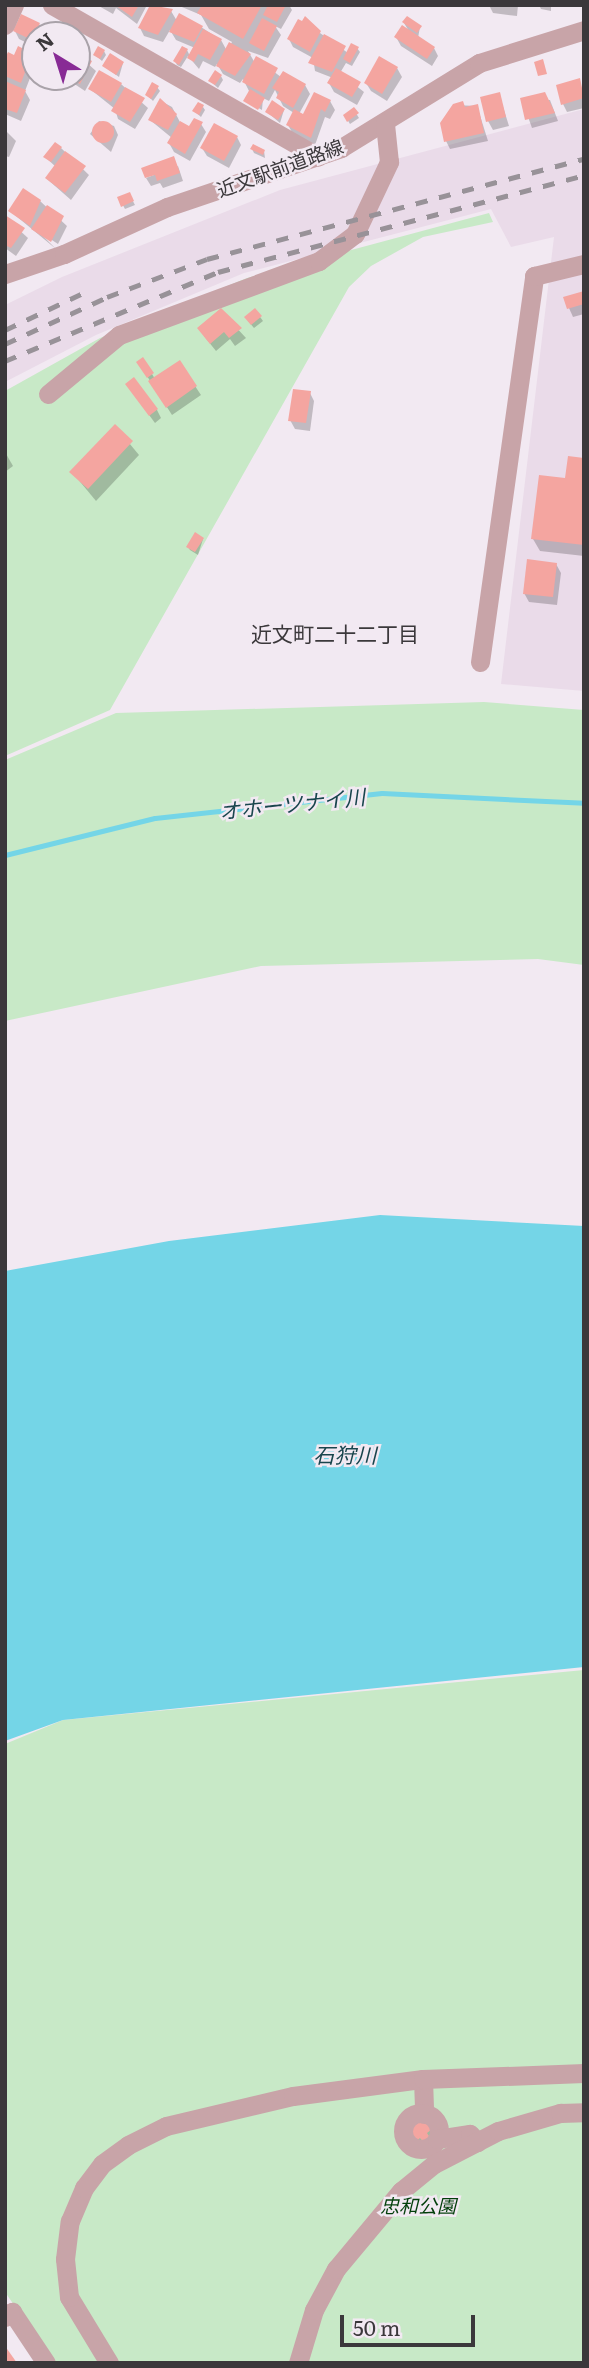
<!DOCTYPE html>
<meta charset="utf-8">
<style>
body{margin:0}
#map{position:relative;width:589px;height:2368px;overflow:hidden;background:#f2e9f2;font-family:Literata,"Noto Sans JP",serif}
div>[style]{position:absolute}
.built>*{inset:0;background:#eadbe9}
.green>*{inset:0;background:#c8e9c7}
.water>*{inset:0;background:#74d5e7}
.shadow>*{inset:0;background:#0003}
.stream>*{height:5px;margin:-2.5px;padding:0 2.5px;transform-origin:2.5px;border-radius:2.5px;background:#74d5e7}
.building>*{inset:0;background:#f4a5a0}
.round{border-radius:50%}
.street>*{height:19px;margin:-9.5px;padding:0 9.5px;transform-origin:9.5px;border-radius:9.5px;background:#c8a4a8}
.street>.ring{margin:-9.5px;padding:0;box-sizing:content-box;background:none;border:19px solid #c8a4a8;border-radius:50%}
.rail>*{height:5px;margin-top:-2.5px;transform-origin:0;background:repeating-linear-gradient(90deg,#989298 0 12px,transparent 0 24px)}
span{translate:-50% -50%;white-space:nowrap;text-align:center;line-height:1.15;-webkit-text-stroke:5px #f2e9f2;paint-order:stroke}
.street-label{font-size:19px;color:#3b383b}
.park-label{font-size:19px;color:#023f0a;font-style:italic}
.neighbourhood-label{font-size:21px;color:#3b383b}
.water-label{font-size:21px;color:#19454d;font-style:italic}
.frame{position:absolute;inset:0;border:7px solid #3b383b;pointer-events:none}
.north{position:absolute;left:21px;top:21px;width:70px;height:70px;box-sizing:border-box;background:#f2e9f2;border:2px solid #a9a2a9;border-radius:50%;rotate:322deg;font-size:19px;font-weight:700;line-height:28px;text-align:center;color:#3b383b}
.north::after{content:'';display:block;margin:auto;width:24px;height:32px;background:#882b95;clip-path:polygon(50% 0,100% 100%,50% 72%,0 100%)}
.scale{position:absolute;left:340px;top:2315px;width:135px;height:32px;box-sizing:border-box;border:4px solid #3b383b;border-top:0;padding-left:9px;font-size:21px;line-height:24px;white-space:nowrap;color:#3b383b;-webkit-text-stroke:5px #f2e9f2;paint-order:stroke}
</style>
<div id="map">
<div class="built">
<div style="clip-path:polygon(584px 109px,584px 691px,501px 684px,554px 237px,511px 247px,491px 209px,244px 273px,96px 335px,5px 382px,5px 305px,62px 277px,280px 190px)"></div>
</div>
<div class="green">
<div style="clip-path:polygon(489px 213px,493px 222px,423px 237px,371px 266px,349px 287px,110px 710px,5px 756px,5px 391px,100px 338px,247px 278px)"></div>
<div style="clip-path:polygon(484px 702px,584px 710px,584px 965px,538px 959px,261px 966px,5px 1021px,5px 760px,116px 713px)"></div>
<div style="clip-path:polygon(584px 1670px,584px 2363px,54px 2363px,5px 2292px,5px 1744px,63px 1720px)"></div>
</div>
<div class="water">
<div style="clip-path:polygon(380px 1215px,584px 1226px,584px 1667px,63px 1720px,5px 1741px,5px 1271px,169px 1241px)"></div>
</div>
<div class="shadow">
<div style="clip-path:polygon(97px 5px,147px 5px,137px 24px,116px 8px,113px 14px)"></div>
<div style="clip-path:polygon(152px 5px,171px 11px,177px 21px,201px 27px,221px 40px,227px 51px,232px 42px,209px 29px,201px 15px,177px 5px,289px 5px,292px 10px,281px 29px,275px 26px,281px 35px,268px 58px,248px 51px,255px 63px,257px 59px,281px 77px,305px 85px,310px 94px,299px 114px,304px 116px,330px 101px,335px 110px,330px 119px,325px 117px,315px 145px,293px 134px,288px 125px,294px 113px,283px 106px,275px 90px,269px 101px,263px 98px,262px 110px,246px 101px,249px 91px,243px 79px,240px 83px,223px 74px,217px 64px,215px 67px,203px 61px,199px 69px,188px 56px,181px 67px,177px 65px,175px 61px,187px 50px,190px 56px,195px 48px,176px 40px,170px 30px,163px 42px,144px 36px,140px 28px)"></div>
<div style="clip-path:polygon(489px 5px,518px 5px,517px 16px,493px 13px)"></div>
<div style="clip-path:polygon(539px 5px,551px 5px,551px 11px,541px 9px)"></div>
<div style="clip-path:polygon(404px 23px,420px 27px,418px 38px,434px 48px,438px 56px,432px 66px,401px 46px,396px 37px,410px 33px)"></div>
<div style="clip-path:polygon(39px 24px,45px 34px,47px 31px,55px 35px,35px 35px,35px 47px,19px 39px,15px 31px)"></div>
<div style="clip-path:polygon(320px 33px,348px 53px,357px 48px,360px 52px,352px 66px,346px 63px,340px 73px,364px 92px,357px 105px,334px 92px,329px 83px,333px 78px,315px 71px,313px 58px,293px 47px,289px 39px)"></div>
<div style="clip-path:polygon(104px 51px,106px 55px,102px 61px,95px 55px)"></div>
<div style="clip-path:polygon(31px 54px,35px 65px,25px 91px,30px 100px,21px 121px,5px 114px,5px 62px)"></div>
<div style="clip-path:polygon(77px 54px,96px 71px,85px 91px,64px 77px,77px 77px)"></div>
<div style="clip-path:polygon(123px 63px,119px 77px,104px 66px)"></div>
<div style="clip-path:polygon(397px 68px,402px 77px,387px 101px,371px 91px,366px 83px)"></div>
<div style="clip-path:polygon(221px 76px,223px 80px,218px 88px,210px 81px)"></div>
<div style="clip-path:polygon(579px 80px,584px 108px,567px 112px,563px 104px)"></div>
<div style="clip-path:polygon(121px 84px,148px 108px,135px 129px,118px 119px,115px 109px,90px 89px)"></div>
<div style="clip-path:polygon(157px 87px,160px 91px,153px 101px,147px 95px)"></div>
<div style="clip-path:polygon(499px 94px,509px 126px,493px 130px,488px 121px)"></div>
<div style="clip-path:polygon(522px 100px,550px 100px,558px 121px,532px 128px)"></div>
<div style="clip-path:polygon(161px 101px,172px 107px,181px 124px,189px 129px,201px 124px,206px 132px,190px 161px,174px 152px,169px 143px,172px 138px,150px 120px)"></div>
<div style="clip-path:polygon(454px 105px,477px 106px,488px 141px,450px 149px,446px 141px)"></div>
<div style="clip-path:polygon(203px 107px,205px 110px,201px 117px,194px 111px)"></div>
<div style="clip-path:polygon(284px 110px,280px 123px,267px 112px)"></div>
<div style="clip-path:polygon(354px 110px,359px 118px,350px 124px,345px 116px)"></div>
<div style="clip-path:polygon(99px 121px,114px 126px,118px 135px,111px 152px,90px 134px)"></div>
<div style="clip-path:polygon(5px 130px,16px 141px,9px 157px,5px 156px)"></div>
<div style="clip-path:polygon(237px 137px,241px 145px,229px 168px,207px 156px,202px 148px)"></div>
<div style="clip-path:polygon(61px 148px,89px 175px,71px 200px,47px 179px,56px 167px,45px 157px)"></div>
<div style="clip-path:polygon(252px 149px,264px 151px,265px 158px,254px 153px)"></div>
<div style="clip-path:polygon(178px 166px,183px 181px,163px 188px,160px 183px,151px 186px,146px 178px)"></div>
<div style="clip-path:polygon(129px 194px,135px 205px,125px 209px,119px 198px)"></div>
<div style="clip-path:polygon(40px 201px,67px 226px,58px 244px,38px 231px,56px 249px,10px 211px)"></div>
<div style="clip-path:polygon(5px 217px,28px 238px,16px 256px,5px 248px)"></div>
<div style="clip-path:polygon(584px 293px,584px 314px,573px 317px,569px 308px)"></div>
<div style="clip-path:polygon(255px 310px,263px 321px,254px 328px,248px 321px)"></div>
<div style="clip-path:polygon(221px 311px,246px 338px,235px 346px,230px 339px,216px 351px,204px 336px)"></div>
<div style="clip-path:polygon(143px 359px,155px 379px,179px 362px,201px 395px,172px 415px,138px 362px)"></div>
<div style="clip-path:polygon(132px 392px,157px 410px,161px 418px,155px 423px)"></div>
<div style="clip-path:polygon(310px 393px,314px 401px,310px 431px,295px 429px,290px 420px)"></div>
<div style="clip-path:polygon(115px 426px,139px 455px,96px 501px,72px 472px)"></div>
<div style="clip-path:polygon(5px 452px,13px 466px,5px 472px)"></div>
<div style="clip-path:polygon(584px 460px,584px 556px,540px 551px,533px 539px)"></div>
<div style="clip-path:polygon(203px 539px,198px 555px,190px 550px,188px 547px)"></div>
<div style="clip-path:polygon(556px 564px,561px 573px,557px 605px,529px 602px,524px 593px)"></div>
<div style="clip-path:polygon(428px 2120px,439px 2136px,431px 2142px,435px 2148px,431px 2151px,426px 2146px,419px 2151px,407px 2135px)"></div>
</div>
<div class="stream">
<div style="left:5px;top:855px;width:154px;rotate:-13.9deg"></div>
<div style="left:155px;top:818px;width:228px;rotate:-6.3deg"></div>
<div style="left:382px;top:793px;width:202px;rotate:2.8deg"></div>
</div>
<div class="building">
<div style="clip-path:polygon(115px 5px,139px 5px,132px 17px)"></div>
<div style="clip-path:polygon(150px 5px,173px 9px,158px 35px,138px 28px)"></div>
<div style="clip-path:polygon(202px 5px,262px 5px,243px 39px,197px 13px)"></div>
<div style="clip-path:polygon(268px 5px,286px 5px,277px 22px,263px 15px)"></div>
<div style="clip-path:polygon(179px 13px,203px 26px,194px 42px,169px 32px)"></div>
<div style="clip-path:polygon(21px 14px,40px 23px,32px 40px,13px 31px)"></div>
<div style="clip-path:polygon(305px 16px,321px 31px,310px 52px,287px 39px,298px 19px,302px 21px)"></div>
<div style="clip-path:polygon(407px 16px,422px 26px,417px 33px,402px 22px)"></div>
<div style="clip-path:polygon(262px 18px,277px 26px,264px 51px,249px 43px)"></div>
<div style="clip-path:polygon(402px 25px,435px 47px,427px 59px,394px 37px)"></div>
<div style="clip-path:polygon(203px 29px,222px 39px,210px 60px,198px 54px,194px 62px,187px 58px)"></div>
<div style="clip-path:polygon(324px 34px,346px 46px,332px 72px,308px 63px)"></div>
<div style="clip-path:polygon(229px 42px,251px 54px,235px 76px,216px 66px)"></div>
<div style="clip-path:polygon(351px 43px,359px 47px,350px 63px,343px 59px)"></div>
<div style="clip-path:polygon(18px 46px,32px 53px,21px 83px,5px 76px,5px 58px,8px 52px,14px 55px)"></div>
<div style="clip-path:polygon(98px 46px,105px 50px,100px 59px,93px 55px)"></div>
<div style="clip-path:polygon(182px 46px,188px 49px,179px 65px,173px 61px)"></div>
<div style="clip-path:polygon(77px 52px,92px 61px,80px 84px,67px 77px,77px 77px)"></div>
<div style="clip-path:polygon(110px 53px,124px 62px,116px 75px,102px 66px)"></div>
<div style="clip-path:polygon(256px 56px,278px 68px,264px 94px,242px 82px)"></div>
<div style="clip-path:polygon(379px 56px,398px 67px,382px 94px,364px 83px)"></div>
<div style="clip-path:polygon(543px 59px,547px 74px,538px 76px,534px 62px)"></div>
<div style="clip-path:polygon(336px 68px,361px 82px,352px 97px,327px 83px)"></div>
<div style="clip-path:polygon(99px 70px,122px 83px,111px 102px,88px 89px)"></div>
<div style="clip-path:polygon(215px 70px,222px 75px,215px 85px,208px 81px)"></div>
<div style="clip-path:polygon(283px 71px,306px 84px,293px 108px,276px 98px,279px 92px,272px 88px)"></div>
<div style="clip-path:polygon(580px 78px,584px 98px,561px 105px,556px 85px)"></div>
<div style="clip-path:polygon(5px 81px,26px 90px,17px 113px,5px 109px)"></div>
<div style="clip-path:polygon(152px 82px,159px 86px,151px 99px,145px 95px)"></div>
<div style="clip-path:polygon(125px 87px,145px 98px,130px 122px,111px 111px)"></div>
<div style="clip-path:polygon(250px 89px,265px 98px,258px 110px,243px 101px)"></div>
<div style="clip-path:polygon(314px 92px,331px 100px,325px 112px,321px 109px,311px 138px,286px 125px,294px 109px,303px 114px)"></div>
<div style="clip-path:polygon(500px 92px,506px 117px,486px 122px,480px 97px)"></div>
<div style="clip-path:polygon(545px 92px,555px 113px,525px 120px,520px 98px)"></div>
<div style="clip-path:polygon(160px 98px,177px 114px,168px 130px,148px 120px)"></div>
<div style="clip-path:polygon(272px 100px,285px 109px,278px 120px,265px 112px)"></div>
<div style="clip-path:polygon(463px 101px,465px 107px,478px 104px,484px 133px,444px 142px,440px 123px,453px 104px)"></div>
<div style="clip-path:polygon(198px 102px,204px 105px,199px 115px,192px 111px)"></div>
<div style="clip-path:polygon(354px 107px,359px 113px,347px 122px,343px 115px)"></div>
<div style="clip-path:polygon(194px 118px,203px 122px,185px 154px,167px 143px,180px 121px,189px 126px)"></div>
<div class="round" style="left:92px;top:121px;width:22px;height:22px"></div>
<div style="clip-path:polygon(214px 123px,238px 136px,224px 161px,200px 148px)"></div>
<div style="clip-path:polygon(55px 142px,62px 147px,51px 162px,43px 157px)"></div>
<div style="clip-path:polygon(253px 144px,265px 150px,263px 155px,250px 149px)"></div>
<div style="clip-path:polygon(65px 151px,86px 166px,65px 193px,45px 178px)"></div>
<div style="clip-path:polygon(174px 156px,180px 173px,157px 181px,155px 175px,145px 178px,141px 168px)"></div>
<div style="clip-path:polygon(23px 188px,41px 200px,30px 226px,8px 211px)"></div>
<div style="clip-path:polygon(130px 192px,134px 201px,121px 207px,117px 197px)"></div>
<div style="clip-path:polygon(47px 205px,64px 216px,51px 242px,31px 229px)"></div>
<div style="clip-path:polygon(5px 215px,25px 228px,11px 248px,5px 245px)"></div>
<div style="clip-path:polygon(584px 291px,584px 304px,567px 309px,563px 297px)"></div>
<div style="clip-path:polygon(221px 308px,242px 328px,229px 338px,224px 332px,210px 344px,197px 328px)"></div>
<div style="clip-path:polygon(255px 308px,262px 316px,251px 325px,244px 317px)"></div>
<div style="clip-path:polygon(143px 357px,154px 373px,147px 378px,136px 362px)"></div>
<div style="clip-path:polygon(180px 360px,197px 386px,166px 408px,148px 381px)"></div>
<div style="clip-path:polygon(134px 377px,158px 409px,149px 416px,125px 384px)"></div>
<div style="clip-path:polygon(293px 389px,311px 391px,306px 423px,288px 421px)"></div>
<div style="clip-path:polygon(115px 424px,133px 441px,88px 489px,69px 472px)"></div>
<div style="clip-path:polygon(568px 456px,584px 458px,584px 545px,531px 539px,539px 475px,565px 478px)"></div>
<div style="clip-path:polygon(195px 532px,204px 538px,195px 552px,186px 547px)"></div>
<div style="clip-path:polygon(527px 559px,557px 563px,553px 597px,523px 594px)"></div>
<div style="clip-path:polygon(417px 2117px,429px 2118px,435px 2127px,427px 2133px,431px 2139px,425px 2144px,420px 2138px,413px 2144px,405px 2135px)"></div>
<div style="clip-path:polygon(5px 2346px,17px 2363px,5px 2363px)"></div>
</div>
<div class="street">
<div style="left:52px;top:5px;width:306px;rotate:29.7deg"></div>
<div style="left:5px;top:25px;width:22px;rotate:-66deg"></div>
<div style="left:5px;top:274px;width:62px;rotate:-18.7deg"></div>
<div style="left:64px;top:254px;width:113px;rotate:-24.5deg"></div>
<div style="left:167px;top:207px;width:184px;rotate:-18.7deg"></div>
<div style="left:341px;top:148px;width:162px;rotate:-31.6deg"></div>
<div style="left:479px;top:63px;width:110px;rotate:-17.4deg"></div>
<div style="left:48px;top:394px;width:92px;rotate:-39.7deg"></div>
<div style="left:119px;top:335px;width:213px;rotate:-20.3deg"></div>
<div style="left:319px;top:261px;width:45px;rotate:-36.9deg"></div>
<div style="left:355px;top:234px;width:80px;rotate:-64.7deg"></div>
<div style="left:389px;top:162px;width:39px;rotate:-96deg"></div>
<div style="left:480px;top:662px;width:390px;rotate:-82deg"></div>
<div style="left:534px;top:276px;width:51px;rotate:-13.5deg"></div>
<div style="left:423px;top:2079px;width:35px;rotate:88deg"></div>
<div class="ring" style="left:403px;top:2113px;width:17px;height:17px"></div>
<div style="left:437px;top:2139px;width:33px;rotate:-9deg"></div>
<div style="left:470px;top:2134px;width:11px;rotate:49deg"></div>
<div style="left:5px;top:2317px;width:9px;rotate:-36deg"></div>
<div style="left:12px;top:2312px;width:61px;rotate:56.3deg"></div>
<div style="left:109px;top:2363px;width:77px;rotate:-121.2deg"></div>
<div style="left:69px;top:2297px;width:38px;rotate:-96deg"></div>
<div style="left:65px;top:2259px;width:38px;rotate:-83deg"></div>
<div style="left:70px;top:2221px;width:36px;rotate:-67deg"></div>
<div style="left:84px;top:2188px;width:30px;rotate:-53deg"></div>
<div style="left:102px;top:2164px;width:32px;rotate:-36deg"></div>
<div style="left:128px;top:2145px;width:42px;rotate:-26.6deg"></div>
<div style="left:166px;top:2126px;width:130px;rotate:-13.3deg"></div>
<div style="left:293px;top:2096px;width:131px;rotate:-7.5deg"></div>
<div style="left:423px;top:2079px;width:161px;rotate:-2.1deg"></div>
<div style="left:298px;top:2363px;width:55px;rotate:-73.2deg"></div>
<div style="left:314px;top:2310px;width:47px;rotate:-61.8deg"></div>
<div style="left:336px;top:2269px;width:102px;rotate:-50.2deg"></div>
<div style="left:401px;top:2191px;width:43px;rotate:-39.3deg"></div>
<div style="left:434px;top:2164px;width:72px;rotate:-27.3deg"></div>
<div style="left:498px;top:2131px;width:65px;rotate:-16.2deg"></div>
<div style="left:560px;top:2113px;width:24px;rotate:-2deg"></div>
</div>
<div class="rail">
<div style="left:5px;top:330px;width:84px;rotate:-25.3deg"></div>
<div style="left:5px;top:344px;width:112px;rotate:-24.7deg"></div>
<div style="left:107px;top:297px;width:107px;rotate:-20.8deg"></div>
<div style="left:207px;top:259px;width:390px;rotate:-14.9deg"></div>
<div style="left:5px;top:361px;width:231px;rotate:-22.7deg"></div>
<div style="left:218px;top:272px;width:379px;rotate:-14.8deg"></div>
</div>
<div class="street-label">
<span style="left:280px;top:168px;rotate:-20deg">近文駅前道路線</span>
</div>
<div class="park-label">
<span style="left:418px;top:2206px">忠和公園</span>
</div>
<div class="neighbourhood-label">
<span style="left:335px;top:633px">近文町二十二丁目</span>
</div>
<div class="water-label">
<span style="left:292px;top:803px;rotate:-6deg">オホーツナイ川</span>
<span style="left:345px;top:1454px">石狩川</span>
</div>
<div class="frame"></div>
<div class="north">N</div>
<div class="scale">50 m</div>
</div>
